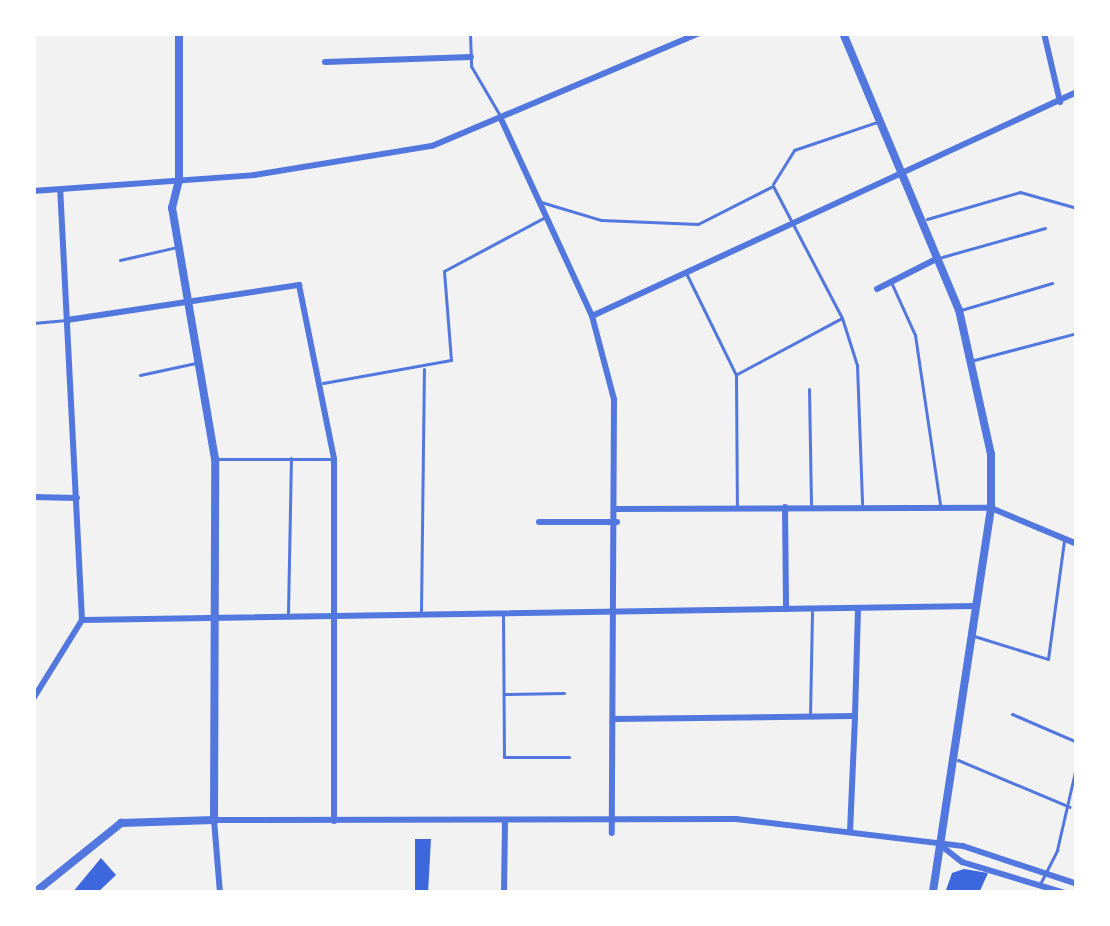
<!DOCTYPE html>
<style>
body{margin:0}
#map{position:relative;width:1110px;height:926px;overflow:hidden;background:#f2f2f2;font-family:Rubik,sans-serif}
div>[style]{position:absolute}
.building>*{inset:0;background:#3d67dc}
.service>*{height:3px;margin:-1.5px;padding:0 1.5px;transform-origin:1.5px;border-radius:1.5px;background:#5277de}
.minor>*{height:6px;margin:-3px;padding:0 3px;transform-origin:3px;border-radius:3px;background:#5277de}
.tertiary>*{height:8px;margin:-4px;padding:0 4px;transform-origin:4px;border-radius:4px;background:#5277de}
span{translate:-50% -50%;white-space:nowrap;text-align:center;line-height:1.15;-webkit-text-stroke:10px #fff;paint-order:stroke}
.frame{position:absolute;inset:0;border:36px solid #fff;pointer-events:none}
</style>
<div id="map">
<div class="building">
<div style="clip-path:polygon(415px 839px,431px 839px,428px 893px,415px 893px)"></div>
<div style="clip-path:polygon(101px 858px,116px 875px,97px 893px,72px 893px)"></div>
<div style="clip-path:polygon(964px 869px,988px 873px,979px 893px,945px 893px,952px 873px)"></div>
</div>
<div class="service">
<div style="left:470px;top:33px;width:33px;rotate:88deg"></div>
<div style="left:471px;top:66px;width:56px;rotate:59.7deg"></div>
<div style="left:773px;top:184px;width:40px;rotate:-58deg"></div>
<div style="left:794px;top:150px;width:88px;rotate:-18.6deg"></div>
<div style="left:773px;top:186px;width:149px;rotate:62.4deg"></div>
<div style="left:842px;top:318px;width:49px;rotate:72.3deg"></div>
<div style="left:857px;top:365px;width:139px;rotate:87.9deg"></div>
<div style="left:541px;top:202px;width:63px;rotate:16.7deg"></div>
<div style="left:601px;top:220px;width:97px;rotate:2.4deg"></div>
<div style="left:698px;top:224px;width:82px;rotate:-26.9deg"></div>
<div style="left:927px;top:219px;width:97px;rotate:-16.2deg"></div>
<div style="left:1020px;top:192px;width:59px;rotate:15.7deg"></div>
<div style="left:942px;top:257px;width:107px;rotate:-15.7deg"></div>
<div style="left:120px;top:260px;width:58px;rotate:-12.8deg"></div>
<div style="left:687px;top:275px;width:111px;rotate:63.9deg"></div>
<div style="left:736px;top:375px;width:131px;rotate:89.6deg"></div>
<div style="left:891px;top:282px;width:58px;rotate:65.6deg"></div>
<div style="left:915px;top:335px;width:172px;rotate:81.6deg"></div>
<div style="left:961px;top:310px;width:95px;rotate:-16.5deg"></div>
<div style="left:33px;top:323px;width:34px;rotate:-5deg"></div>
<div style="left:974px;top:360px;width:106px;rotate:-14.7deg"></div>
<div style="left:737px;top:374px;width:117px;rotate:-28.1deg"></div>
<div style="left:140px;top:375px;width:57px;rotate:-12.1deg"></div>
<div style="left:323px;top:383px;width:130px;rotate:-10.2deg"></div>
<div style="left:451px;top:360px;width:89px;rotate:-94.5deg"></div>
<div style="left:444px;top:271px;width:115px;rotate:-28.1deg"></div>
<div style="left:809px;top:389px;width:115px;rotate:89deg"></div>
<div style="left:217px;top:459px;width:116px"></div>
<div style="left:421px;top:611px;width:242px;rotate:-89.3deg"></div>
<div style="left:288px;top:613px;width:155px;rotate:-88.9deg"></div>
<div style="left:503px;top:615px;width:142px;rotate:89.6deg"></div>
<div style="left:504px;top:757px;width:65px"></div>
<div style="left:974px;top:636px;width:77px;rotate:17.3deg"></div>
<div style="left:1048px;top:659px;width:120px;rotate:-82.3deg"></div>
<div style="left:504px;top:694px;width:60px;rotate:-1deg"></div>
<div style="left:1012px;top:714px;width:71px;rotate:23.3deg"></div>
<div style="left:810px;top:716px;width:104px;rotate:-88.9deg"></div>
<div style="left:958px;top:760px;width:121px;rotate:22.8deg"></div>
<div style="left:1041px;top:882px;width:36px;rotate:-63deg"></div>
<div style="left:1057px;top:850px;width:89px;rotate:-77.1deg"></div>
</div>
<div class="minor">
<div style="left:1044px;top:33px;width:71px;rotate:76.9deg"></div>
<div style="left:325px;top:62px;width:146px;rotate:-2deg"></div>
<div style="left:502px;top:121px;width:215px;rotate:65.2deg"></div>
<div style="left:592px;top:316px;width:86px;rotate:75.2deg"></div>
<div style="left:614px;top:399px;width:434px;rotate:90.3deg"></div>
<div style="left:33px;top:191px;width:222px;rotate:-4.1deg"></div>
<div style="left:254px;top:175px;width:180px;rotate:-9.3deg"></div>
<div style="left:432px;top:146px;width:291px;rotate:-22.9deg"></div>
<div style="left:877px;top:289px;width:68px;rotate:-26.9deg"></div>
<div style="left:592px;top:316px;width:534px;rotate:-24.79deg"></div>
<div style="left:67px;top:320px;width:235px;rotate:-8.6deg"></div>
<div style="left:299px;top:285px;width:177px;rotate:78.6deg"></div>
<div style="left:334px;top:459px;width:362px;rotate:90deg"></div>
<div style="left:33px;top:497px;width:44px;rotate:1.3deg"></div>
<div style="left:785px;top:507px;width:102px;rotate:89.4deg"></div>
<div style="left:617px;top:509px;width:374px;rotate:-0.2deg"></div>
<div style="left:991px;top:508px;width:93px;rotate:22.7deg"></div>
<div style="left:539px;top:522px;width:78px"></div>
<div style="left:82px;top:620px;width:894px;rotate:-0.9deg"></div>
<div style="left:33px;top:699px;width:93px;rotate:-58.2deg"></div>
<div style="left:82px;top:620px;width:429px;rotate:-92.9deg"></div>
<div style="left:614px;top:719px;width:241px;rotate:-0.7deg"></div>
<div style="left:855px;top:716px;width:107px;rotate:-88.4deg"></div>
<div style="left:850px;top:832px;width:116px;rotate:-87.5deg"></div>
<div style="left:944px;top:848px;width:23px;rotate:38deg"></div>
<div style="left:962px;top:862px;width:108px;rotate:16.8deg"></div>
<div style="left:220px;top:893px;width:73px;rotate:-94.7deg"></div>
<div style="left:214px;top:820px;width:522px;rotate:-0.11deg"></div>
<div style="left:736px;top:819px;width:229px;rotate:6.8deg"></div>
<div style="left:963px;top:846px;width:120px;rotate:18.4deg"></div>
<div style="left:504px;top:893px;width:73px;rotate:-89.2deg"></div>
</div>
<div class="tertiary">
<div style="left:843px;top:33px;width:300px;rotate:67.3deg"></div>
<div style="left:959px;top:310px;width:148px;rotate:77.5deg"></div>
<div style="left:991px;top:454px;width:54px;rotate:90deg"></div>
<div style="left:991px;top:508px;width:389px;rotate:98.6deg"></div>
<div style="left:34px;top:893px;width:112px;rotate:-38.8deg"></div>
<div style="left:121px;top:823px;width:93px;rotate:-1.8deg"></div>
<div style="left:214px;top:820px;width:361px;rotate:-89.8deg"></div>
<div style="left:215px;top:459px;width:255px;rotate:-99.7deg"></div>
<div style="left:172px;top:208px;width:30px;rotate:-76deg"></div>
<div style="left:179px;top:179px;width:146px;rotate:-90deg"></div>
</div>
<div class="frame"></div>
</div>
